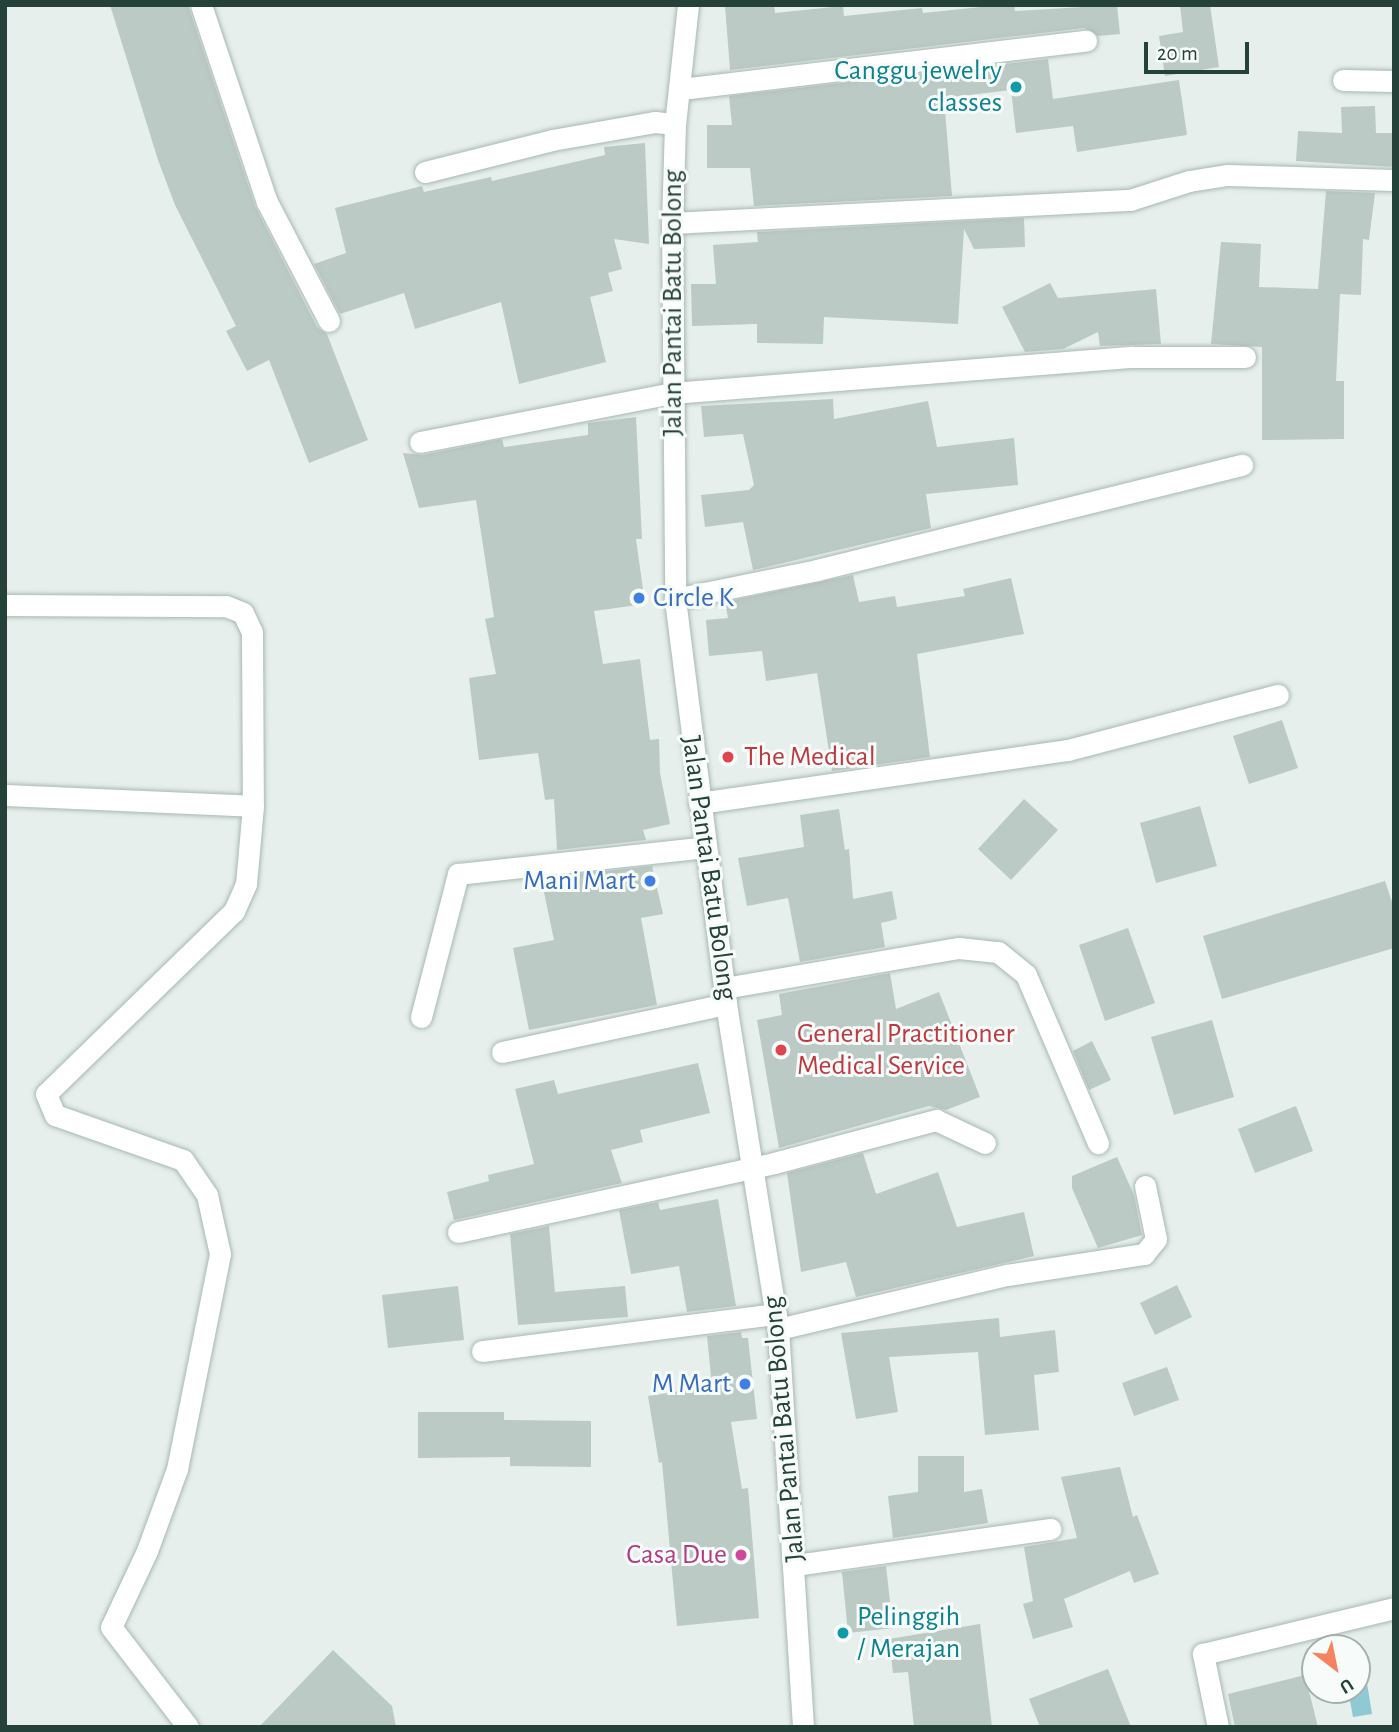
<!DOCTYPE html>
<style>
body{margin:0}
#map{position:relative;width:1399px;height:1732px;overflow:hidden;background:#e6efeb;font-family:"Alegreya Sans",sans-serif}
div>[style]{position:absolute}
.water>*{inset:0;background:#8ec9d4}
.building>*{inset:0;background:#bbcac4}
.roads{filter:drop-shadow(0 0 2px #a8b8b2) drop-shadow(0 0 2px #a8b8b2)}
.street>*{height:21px;margin:-10.5px;padding:0 10.5px;transform-origin:10.5px;border-radius:10.5px;background:#fff}
.secondary>*{height:21px;margin:-10.5px;padding:0 10.5px;transform-origin:10.5px;border-radius:10.5px;background:#fff}
.dots>*{width:19px;height:19px;translate:-50% -50%;box-sizing:border-box;border:4px solid #f7fbf9;border-radius:50%}
span{translate:-50% -50%;white-space:nowrap;text-align:center;line-height:1.15;-webkit-text-stroke:6px #f7fbf9;paint-order:stroke}
.culture-label{font-size:28px;color:#0d838f}
.right{translate:-100% -50%;text-align:right}
.left{translate:0 -50%;text-align:left}
.street-label{font-size:28px;color:#24423a}
.shop-label{font-size:28px;color:#366cbe}
.health-label{font-size:28px;color:#be3a42}
.hotel-label{font-size:28px;color:#b23c85}
.frame{position:absolute;inset:0;border:7px solid #24423a;pointer-events:none}
.north{position:absolute;left:1301px;top:1634px;width:70px;height:70px;box-sizing:border-box;background:#f7fbf9;border:2px solid #a3b1ad;border-radius:50%;rotate:148deg;font-size:19px;font-weight:700;line-height:28px;text-align:center;color:#24423a}
.north::after{content:'';display:block;margin:auto;width:24px;height:32px;background:#f4845f;clip-path:polygon(50% 0,100% 100%,50% 72%,0 100%)}
.scale{position:absolute;left:1144px;top:42px;width:105px;height:32px;box-sizing:border-box;border:4px solid #24423a;border-top:0;padding-left:9px;font-size:21px;line-height:24px;white-space:nowrap;color:#24423a;-webkit-text-stroke:5px #f7fbf9;paint-order:stroke}
</style>
<div id="map">
<div class="water">
<div style="clip-path:polygon(1361px 1646px,1372px 1714px,1353px 1717px,1348px 1690px,1357px 1690px,1357px 1648px,1347px 1648px)"></div>
</div>
<div class="building">
<div style="clip-path:polygon(110px 5px,188px 5px,255px 206px,317px 327px,327px 334px,368px 440px,309px 463px,269px 360px,247px 371px,226px 331px,236px 326px,175px 205px,158px 160px)"></div>
<div style="clip-path:polygon(725px 5px,774px 5px,775px 13px,843px 6px,844px 16px,922px 8px,923px 13px,1000px 5px,1014px 5px,1015px 11px,1117px 5px,1120px 34px,1098px 36px,1084px 28px,730px 70px)"></div>
<div style="clip-path:polygon(1180px 5px,1210px 5px,1219px 67px,1165px 76px,1159px 36px,1183px 32px)"></div>
<div style="clip-path:polygon(1048px 59px,1053px 99px,1179px 80px,1187px 135px,1077px 152px,1073px 126px,1016px 133px,1011px 90px,944px 98px,952px 196px,754px 206px,750px 168px,707px 168px,707px 125px,732px 125px,729px 96px)"></div>
<div style="clip-path:polygon(1375px 106px,1376px 133px,1394px 133px,1394px 167px,1296px 161px,1298px 131px,1342px 133px,1341px 107px)"></div>
<div style="clip-path:polygon(645px 143px,649px 244px,614px 239px,622px 269px,608px 273px,613px 291px,590px 297px,606px 362px,519px 384px,501px 302px,415px 329px,404px 293px,340px 314px,314px 264px,346px 253px,335px 208px,422px 186px,424px 192px,491px 177px,492px 181px,605px 155px,604px 147px)"></div>
<div style="clip-path:polygon(1326px 191px,1375px 193px,1369px 240px,1363px 239px,1361px 295px,1340px 294px,1336px 381px,1344px 381px,1344px 439px,1262px 440px,1262px 347px,1211px 344px,1221px 242px,1261px 244px,1259px 287px,1318px 289px)"></div>
<div style="clip-path:polygon(1024px 218px,1025px 247px,974px 249px,964px 229px,958px 324px,824px 317px,823px 344px,757px 343px,757px 324px,692px 326px,691px 284px,716px 284px,713px 245px,758px 242px,757px 232px)"></div>
<div style="clip-path:polygon(1050px 283px,1058px 298px,1156px 289px,1161px 344px,1100px 346px,1098px 332px,1063px 349px,1025px 352px,1002px 307px)"></div>
<div style="clip-path:polygon(833px 399px,834px 419px,928px 401px,937px 447px,1014px 438px,1018px 485px,926px 494px,931px 528px,753px 570px,743px 522px,705px 527px,701px 495px,749px 490px,754px 485px,743px 434px,704px 437px,701px 406px)"></div>
<div style="clip-path:polygon(636px 417px,642px 539px,636px 539px,645px 604px,594px 611px,603px 664px,640px 659px,650px 740px,659px 739px,660px 773px,670px 824px,643px 830px,646px 840px,557px 850px,554px 799px,545px 800px,538px 753px,479px 760px,469px 678px,496px 674px,485px 619px,494px 617px,476px 500px,419px 508px,403px 453px,423px 455px,502px 439px,504px 447px,588px 435px,588px 423px)"></div>
<div style="clip-path:polygon(853px 575px,859px 602px,895px 596px,897px 607px,965px 596px,963px 589px,1011px 578px,1024px 634px,917px 654px,930px 757px,832px 771px,817px 673px,766px 681px,762px 651px,709px 656px,706px 620px,728px 618px,725px 602px)"></div>
<div style="clip-path:polygon(1282px 720px,1298px 768px,1249px 784px,1233px 736px)"></div>
<div style="clip-path:polygon(1024px 799px,1058px 830px,1011px 880px,978px 849px)"></div>
<div style="clip-path:polygon(1200px 806px,1217px 866px,1156px 883px,1140px 823px)"></div>
<div style="clip-path:polygon(839px 809px,845px 850px,849px 849px,853px 899px,892px 891px,897px 919px,881px 923px,885px 947px,800px 962px,788px 898px,747px 906px,738px 858px,804px 847px,800px 815px)"></div>
<div style="clip-path:polygon(652px 866px,663px 914px,641px 918px,657px 1005px,529px 1030px,513px 948px,554px 940px,541px 878px)"></div>
<div style="clip-path:polygon(1385px 881px,1394px 908px,1394px 948px,1222px 999px,1203px 936px)"></div>
<div style="clip-path:polygon(1128px 928px,1155px 1003px,1105px 1021px,1079px 945px)"></div>
<div style="clip-path:polygon(890px 973px,896px 1009px,939px 992px,980px 1097px,946px 1110px,929px 1106px,779px 1148px,757px 1020px,782px 1015px,779px 994px)"></div>
<div style="clip-path:polygon(1212px 1020px,1234px 1097px,1174px 1115px,1151px 1037px)"></div>
<div style="clip-path:polygon(1092px 1041px,1111px 1080px,1089px 1090px,1073px 1051px)"></div>
<div style="clip-path:polygon(698px 1063px,710px 1113px,640px 1130px,643px 1142px,611px 1150px,622px 1183px,454px 1220px,447px 1192px,489px 1181px,488px 1175px,534px 1164px,515px 1089px,554px 1080px,558px 1094px)"></div>
<div style="clip-path:polygon(1296px 1106px,1313px 1151px,1255px 1173px,1238px 1129px)"></div>
<div style="clip-path:polygon(863px 1153px,876px 1194px,938px 1172px,957px 1227px,1024px 1212px,1034px 1256px,856px 1297px,846px 1262px,801px 1272px,787px 1173px)"></div>
<div style="clip-path:polygon(1117px 1157px,1134px 1195px,1142px 1235px,1098px 1248px,1072px 1188px,1072px 1176px)"></div>
<div style="clip-path:polygon(718px 1199px,736px 1306px,687px 1312px,679px 1266px,631px 1274px,619px 1210px,658px 1202px,660px 1210px)"></div>
<div style="clip-path:polygon(549px 1226px,555px 1292px,625px 1286px,628px 1317px,518px 1325px,510px 1234px)"></div>
<div style="clip-path:polygon(1177px 1285px,1192px 1317px,1155px 1335px,1140px 1303px)"></div>
<div style="clip-path:polygon(458px 1286px,464px 1340px,388px 1348px,382px 1295px)"></div>
<div style="clip-path:polygon(999px 1318px,1000px 1337px,1055px 1330px,1059px 1372px,1034px 1375px,1039px 1430px,985px 1435px,978px 1352px,889px 1357px,898px 1412px,856px 1419px,841px 1333px)"></div>
<div style="clip-path:polygon(741px 1332px,742px 1338px,748px 1338px,757px 1419px,731px 1422px,742px 1489px,748px 1488px,759px 1618px,677px 1626px,662px 1462px,659px 1463px,648px 1396px,712px 1386px,707px 1336px)"></div>
<div style="clip-path:polygon(1167px 1367px,1179px 1400px,1134px 1416px,1122px 1383px)"></div>
<div style="clip-path:polygon(418px 1412px,504px 1412px,504px 1420px,591px 1421px,591px 1467px,510px 1466px,510px 1457px,418px 1458px)"></div>
<div style="clip-path:polygon(918px 1456px,964px 1456px,964px 1492px,982px 1489px,988px 1523px,893px 1538px,888px 1496px,918px 1492px)"></div>
<div style="clip-path:polygon(1120px 1467px,1133px 1517px,1137px 1515px,1159px 1574px,1134px 1583px,1130px 1571px,1064px 1599px,1073px 1627px,1033px 1639px,1023px 1604px,1033px 1601px,1024px 1547px,1077px 1538px,1061px 1477px)"></div>
<div style="clip-path:polygon(886px 1566px,893px 1628px,848px 1633px,842px 1572px)"></div>
<div style="clip-path:polygon(980px 1624px,992px 1727px,914px 1727px,908px 1672px,893px 1673px,889px 1639px)"></div>
<div style="clip-path:polygon(333px 1650px,392px 1706px,396px 1727px,259px 1727px)"></div>
<div style="clip-path:polygon(1108px 1669px,1131px 1727px,1040px 1727px,1029px 1699px)"></div>
<div style="clip-path:polygon(1305px 1675px,1318px 1727px,1235px 1727px,1228px 1694px)"></div>
</div>
<div class="roads">
<div class="street">
<div style="left:201px;top:5px;width:208px;rotate:71.5deg"></div>
<div style="left:267px;top:202px;width:134px;rotate:62.5deg"></div>
<div style="left:1343px;top:80px;width:51px;rotate:1.1deg"></div>
<div style="left:681px;top:89px;width:408px;rotate:-6.8deg"></div>
<div style="left:425px;top:172px;width:131px;rotate:-14.1deg"></div>
<div style="left:552px;top:140px;width:105px;rotate:-9.9deg"></div>
<div style="left:655px;top:122px;width:20px;rotate:6deg"></div>
<div style="left:672px;top:223px;width:459px;rotate:-2.9deg"></div>
<div style="left:1130px;top:200px;width:62px;rotate:-17.9deg"></div>
<div style="left:1189px;top:181px;width:39px;rotate:-9deg"></div>
<div style="left:1228px;top:175px;width:166px;rotate:1.7deg"></div>
<div style="left:420px;top:442px;width:257px;rotate:-11deg"></div>
<div style="left:672px;top:393px;width:462px;rotate:-4.5deg"></div>
<div style="left:1133px;top:357px;width:112px"></div>
<div style="left:675px;top:599px;width:145px;rotate:-11.5deg"></div>
<div style="left:817px;top:570px;width:438px;rotate:-13.9deg"></div>
<div style="left:5px;top:605px;width:221px;rotate:0.3deg"></div>
<div style="left:226px;top:606px;width:18px;rotate:22deg"></div>
<div style="left:243px;top:613px;width:21px;rotate:65deg"></div>
<div style="left:252px;top:632px;width:174px;rotate:89.7deg"></div>
<div style="left:253px;top:806px;width:78px;rotate:95.1deg"></div>
<div style="left:246px;top:884px;width:30px;rotate:114deg"></div>
<div style="left:234px;top:911px;width:262px;rotate:135.8deg"></div>
<div style="left:46px;top:1094px;width:23px;rotate:67deg"></div>
<div style="left:55px;top:1115px;width:136px;rotate:19.4deg"></div>
<div style="left:183px;top:1160px;width:42px;rotate:55.6deg"></div>
<div style="left:207px;top:1195px;width:60px;rotate:77.6deg"></div>
<div style="left:220px;top:1254px;width:219px;rotate:101.3deg"></div>
<div style="left:177px;top:1469px;width:87px;rotate:110.1deg"></div>
<div style="left:147px;top:1551px;width:84px;rotate:115.3deg"></div>
<div style="left:111px;top:1627px;width:126px;rotate:52.4deg"></div>
<div style="left:5px;top:795px;width:248px;rotate:2.5deg"></div>
<div style="left:699px;top:803px;width:373px;rotate:-8.2deg"></div>
<div style="left:1068px;top:750px;width:217px;rotate:-14.7deg"></div>
<div style="left:724px;top:988px;width:238px;rotate:-9.7deg"></div>
<div style="left:959px;top:948px;width:39px;rotate:6deg"></div>
<div style="left:998px;top:952px;width:36px;rotate:39deg"></div>
<div style="left:1026px;top:975px;width:183px;rotate:66.8deg"></div>
<div style="left:421px;top:1017px;width:148px;rotate:-75.5deg"></div>
<div style="left:458px;top:874px;width:248px;rotate:-6.2deg"></div>
<div style="left:502px;top:1052px;width:229px;rotate:-12.1deg"></div>
<div style="left:458px;top:1232px;width:323px;rotate:-12.3deg"></div>
<div style="left:774px;top:1163px;width:168px;rotate:-14.9deg"></div>
<div style="left:936px;top:1120px;width:54px;rotate:25.1deg"></div>
<div style="left:778px;top:1329px;width:235px;rotate:-13.3deg"></div>
<div style="left:1007px;top:1275px;width:139px;rotate:-8.7deg"></div>
<div style="left:1144px;top:1254px;width:19px;rotate:-51deg"></div>
<div style="left:1156px;top:1239px;width:54px;rotate:-101.7deg"></div>
<div style="left:482px;top:1351px;width:296px;rotate:-7.2deg"></div>
<div style="left:796px;top:1565px;width:257px;rotate:-8.1deg"></div>
<div style="left:1218px;top:1727px;width:75px;rotate:-101.6deg"></div>
<div style="left:1203px;top:1654px;width:196px;rotate:-13.5deg"></div>
</div>
<div class="secondary">
<div style="left:688px;top:5px;width:120px;rotate:96.2deg"></div>
<div style="left:675px;top:124px;width:99px;rotate:91.7deg"></div>
<div style="left:672px;top:223px;width:376px;rotate:89.5deg"></div>
<div style="left:675px;top:599px;width:408px;rotate:82.8deg"></div>
<div style="left:726px;top:1004px;width:329px;rotate:80.9deg"></div>
<div style="left:778px;top:1329px;width:399px;rotate:86.4deg"></div>
</div>
</div>
<div class="dots">
<div style="left:1016px;top:87px;background:#0f9aa8"></div>
<div style="left:639px;top:598px;background:#3f7fe0"></div>
<div style="left:728px;top:757px;background:#e0444e"></div>
<div style="left:650px;top:881px;background:#3f7fe0"></div>
<div style="left:781px;top:1050px;background:#e0444e"></div>
<div style="left:745px;top:1384px;background:#3f7fe0"></div>
<div style="left:741px;top:1555px;background:#d1479c"></div>
<div style="left:843px;top:1633px;background:#0f9aa8"></div>
</div>
<div class="culture-label">
<span class="right" style="left:1002px;top:87px">Canggu jewelry<br>classes</span>
<span class="left" style="left:857px;top:1633px">Pelinggih<br>/ Merajan</span>
</div>
<div class="street-label">
<span style="left:673px;top:303px;rotate:-90deg">Jalan Pantai Batu Bolong</span>
<span style="left:709px;top:868px;rotate:82deg">Jalan Pantai Batu Bolong</span>
<span style="left:784px;top:1429px;rotate:-95deg">Jalan Pantai Batu Bolong</span>
</div>
<div class="shop-label">
<span class="left" style="left:653px;top:598px">Circle K</span>
<span class="right" style="left:636px;top:881px">Mani Mart</span>
<span class="right" style="left:731px;top:1384px">M Mart</span>
</div>
<div class="health-label">
<span class="left" style="left:744px;top:757px">The Medical</span>
<span class="left" style="left:797px;top:1050px">General Practitioner<br>Medical Service</span>
</div>
<div class="hotel-label">
<span class="right" style="left:727px;top:1555px">Casa Due</span>
</div>
<div class="frame"></div>
<div class="north">U</div>
<div class="scale">20 m</div>
</div>
